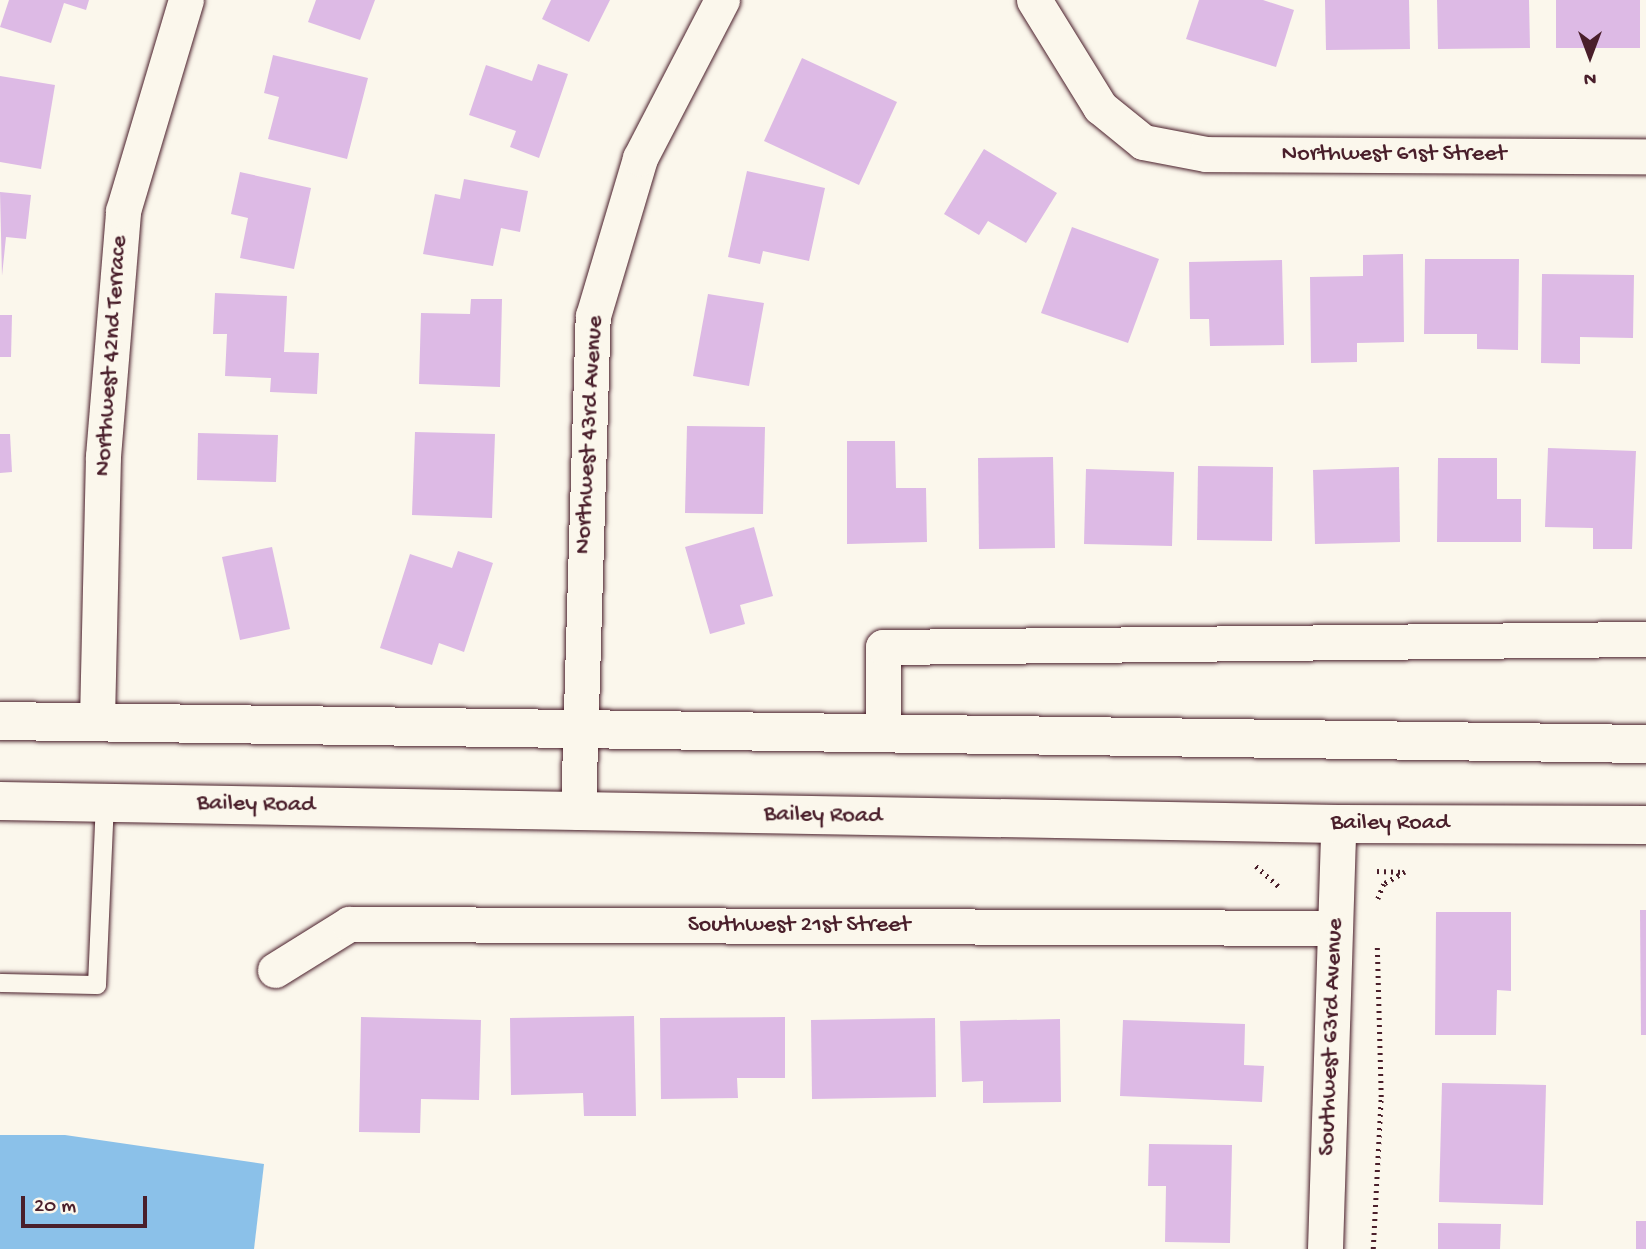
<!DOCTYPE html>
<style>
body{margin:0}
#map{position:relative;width:1646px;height:1249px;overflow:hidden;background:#fbf7ec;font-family:"Gochi Hand",sans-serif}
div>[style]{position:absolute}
.water>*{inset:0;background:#8bc1e9}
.building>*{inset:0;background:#ddbae5}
.path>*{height:4.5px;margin-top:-2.25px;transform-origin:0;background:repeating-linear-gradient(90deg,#4a1f2b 0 2px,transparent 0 7px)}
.roads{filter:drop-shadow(0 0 2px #4a1f2b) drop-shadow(0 0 2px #4a1f2b)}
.lane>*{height:18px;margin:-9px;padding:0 9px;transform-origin:9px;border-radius:9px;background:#fbf7ec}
.street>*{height:35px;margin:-17.5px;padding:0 17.5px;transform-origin:17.5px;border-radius:17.5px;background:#fbf7ec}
.secondary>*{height:38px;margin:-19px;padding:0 19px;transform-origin:19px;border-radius:19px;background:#fbf7ec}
span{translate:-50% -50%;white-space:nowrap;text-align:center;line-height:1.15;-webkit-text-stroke:7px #fbf7ec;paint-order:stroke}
.street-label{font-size:24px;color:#4a1f2b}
.north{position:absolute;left:1555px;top:21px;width:70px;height:70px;-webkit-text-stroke:5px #fbf7ec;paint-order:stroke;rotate:180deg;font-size:19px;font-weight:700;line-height:28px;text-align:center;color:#4a1f2b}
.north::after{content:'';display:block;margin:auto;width:24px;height:32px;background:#4a1f2b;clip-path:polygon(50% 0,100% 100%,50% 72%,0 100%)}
.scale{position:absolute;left:21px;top:1196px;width:126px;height:32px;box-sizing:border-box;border:4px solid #4a1f2b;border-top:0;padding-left:9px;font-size:21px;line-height:24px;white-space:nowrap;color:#4a1f2b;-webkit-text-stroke:5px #fbf7ec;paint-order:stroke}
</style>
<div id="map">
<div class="water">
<div style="clip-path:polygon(0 1135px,65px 1135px,264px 1164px,254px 1249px,0 1249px)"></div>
</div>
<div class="building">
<div style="clip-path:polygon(9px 0,89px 0,86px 10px,64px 3px,51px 43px,0 27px)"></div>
<div style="clip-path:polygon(316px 0,375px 0,360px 40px,308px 22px)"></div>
<div style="clip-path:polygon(551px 0,610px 0,589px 42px,542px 19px)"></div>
<div style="clip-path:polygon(1199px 0,1263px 0,1294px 10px,1276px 67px,1186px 39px)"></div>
<div style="clip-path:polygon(1325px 0,1409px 0,1410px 49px,1326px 50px)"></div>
<div style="clip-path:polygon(1437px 0,1529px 0,1530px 48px,1438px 49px)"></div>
<div style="clip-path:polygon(1556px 0,1640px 0,1640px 48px,1556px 48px)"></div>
<div style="clip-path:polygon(273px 55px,368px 78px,347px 159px,268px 139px,279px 97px,264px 93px)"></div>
<div style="clip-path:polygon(802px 58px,897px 102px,859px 185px,764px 141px)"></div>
<div style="clip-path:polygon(538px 64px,568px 74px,539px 158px,510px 147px,516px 131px,469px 115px,486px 65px,532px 81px)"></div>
<div style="clip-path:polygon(0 76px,55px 85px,41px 169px,0 162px)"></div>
<div style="clip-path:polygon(984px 149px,1057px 193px,1026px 243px,988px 221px,979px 235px,944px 214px)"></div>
<div style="clip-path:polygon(747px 171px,825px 188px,809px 261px,763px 251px,760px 264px,728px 257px)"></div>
<div style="clip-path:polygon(240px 172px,311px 188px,294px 269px,240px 258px,248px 218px,231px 214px)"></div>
<div style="clip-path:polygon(464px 179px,528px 191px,520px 232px,501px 228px,493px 266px,423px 254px,435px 194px,460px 199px)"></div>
<div style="clip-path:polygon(0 192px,31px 195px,26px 239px,6px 237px,2px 276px)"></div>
<div style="clip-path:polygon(1072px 227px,1159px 259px,1128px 343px,1041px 313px)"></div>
<div style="clip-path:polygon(1403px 254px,1404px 342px,1357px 343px,1357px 362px,1311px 363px,1310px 277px,1363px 276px,1363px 255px)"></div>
<div style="clip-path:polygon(1425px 259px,1519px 259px,1518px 350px,1477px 349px,1477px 334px,1424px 334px)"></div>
<div style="clip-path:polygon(1282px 260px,1284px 345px,1210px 346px,1209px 319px,1190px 319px,1189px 262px)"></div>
<div style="clip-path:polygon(1542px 274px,1634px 275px,1633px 338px,1580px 337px,1580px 364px,1541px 363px)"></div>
<div style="clip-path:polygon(215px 293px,287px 296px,284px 352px,319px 353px,317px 394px,270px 392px,271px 378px,225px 376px,227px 334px,213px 334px)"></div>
<div style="clip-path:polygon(708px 294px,764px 303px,749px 386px,693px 376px)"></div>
<div style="clip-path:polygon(471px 299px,502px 299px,500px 387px,419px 384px,421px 313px,470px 314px)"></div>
<div style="clip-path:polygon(0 315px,12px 315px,11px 357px,0 357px)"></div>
<div style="clip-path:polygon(687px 426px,765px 427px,763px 514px,685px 513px)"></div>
<div style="clip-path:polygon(415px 432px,495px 434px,492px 518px,412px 515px)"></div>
<div style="clip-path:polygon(198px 433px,278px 435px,276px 482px,197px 480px)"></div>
<div style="clip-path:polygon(0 434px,10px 434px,12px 472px,0 473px)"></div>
<div style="clip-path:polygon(847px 441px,895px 441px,896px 488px,926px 488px,927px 542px,847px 544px)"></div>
<div style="clip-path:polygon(1548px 448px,1636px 451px,1632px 549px,1593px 549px,1593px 528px,1545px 527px)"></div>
<div style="clip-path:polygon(1053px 457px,1055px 548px,979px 549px,978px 458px)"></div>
<div style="clip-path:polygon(1438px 458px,1497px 458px,1497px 499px,1521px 499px,1521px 542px,1437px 542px)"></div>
<div style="clip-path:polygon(1198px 466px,1273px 467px,1272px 541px,1197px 540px)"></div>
<div style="clip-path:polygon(1399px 467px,1400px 542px,1315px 544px,1313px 470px)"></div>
<div style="clip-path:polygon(1086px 469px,1174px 472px,1172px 546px,1084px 544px)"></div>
<div style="clip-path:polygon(754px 527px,773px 596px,740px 605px,745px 624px,710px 634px,685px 547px)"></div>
<div style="clip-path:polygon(272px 547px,290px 629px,240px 640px,222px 557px)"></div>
<div style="clip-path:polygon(458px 551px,493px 563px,464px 652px,439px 643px,432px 665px,380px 648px,410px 554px,452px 568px)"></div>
<div style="clip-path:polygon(1640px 910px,1646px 910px,1646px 1035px,1641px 1035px)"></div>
<div style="clip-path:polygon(1436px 912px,1511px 912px,1511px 991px,1497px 990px,1496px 1035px,1435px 1035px)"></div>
<div style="clip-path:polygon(634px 1016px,636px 1116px,584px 1116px,583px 1093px,511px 1095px,510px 1018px)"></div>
<div style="clip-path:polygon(361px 1017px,481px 1020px,479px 1100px,421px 1099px,420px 1133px,359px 1132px)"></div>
<div style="clip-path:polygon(785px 1017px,785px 1078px,737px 1078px,738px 1098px,661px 1099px,660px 1018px)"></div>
<div style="clip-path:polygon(935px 1018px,936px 1097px,812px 1099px,811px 1020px)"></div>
<div style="clip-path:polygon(1060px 1019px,1061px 1102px,983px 1103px,983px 1081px,962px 1082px,960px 1021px)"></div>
<div style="clip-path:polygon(1123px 1020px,1245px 1024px,1244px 1065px,1264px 1066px,1262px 1102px,1120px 1096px)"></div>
<div style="clip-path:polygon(1442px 1083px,1546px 1085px,1543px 1205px,1439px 1202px)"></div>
<div style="clip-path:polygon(1149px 1144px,1232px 1145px,1230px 1243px,1165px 1242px,1166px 1186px,1148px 1186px)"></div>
<div style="clip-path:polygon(1636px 1221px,1646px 1221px,1646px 1249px,1636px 1249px)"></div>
<div style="clip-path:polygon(1438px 1223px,1501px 1224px,1500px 1249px,1438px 1249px)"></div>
</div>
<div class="path">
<div style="left:1256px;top:866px;width:31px;rotate:42deg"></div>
<div style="left:1377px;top:871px;width:28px;rotate:2deg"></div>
<div style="left:1405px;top:872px;width:24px;rotate:150deg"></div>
<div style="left:1384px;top:884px;width:16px;rotate:112deg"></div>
<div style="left:1373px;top:1249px;width:152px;rotate:-87deg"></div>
<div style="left:1381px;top:1097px;width:151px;rotate:-91.5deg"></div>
</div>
<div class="roads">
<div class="lane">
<div style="left:0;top:983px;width:97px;rotate:1.2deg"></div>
<div style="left:97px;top:985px;width:183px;rotate:-87.5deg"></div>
</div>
<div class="street">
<div style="left:1034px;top:0;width:126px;rotate:58.3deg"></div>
<div style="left:1100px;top:107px;width:55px;rotate:39.1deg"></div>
<div style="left:1143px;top:142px;width:64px;rotate:10.8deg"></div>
<div style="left:1206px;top:154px;width:440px;rotate:0.3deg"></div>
<div style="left:97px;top:720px;width:264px;rotate:-88.7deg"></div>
<div style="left:103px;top:456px;width:246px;rotate:-85.3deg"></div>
<div style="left:123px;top:211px;width:220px;rotate:-73.4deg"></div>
<div style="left:883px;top:731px;width:84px;rotate:-90deg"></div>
<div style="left:883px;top:647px;width:763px;rotate:-0.6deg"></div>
<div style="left:578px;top:812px;width:496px;rotate:-88.3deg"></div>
<div style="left:593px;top:316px;width:165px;rotate:-73.4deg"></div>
<div style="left:640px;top:158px;width:178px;rotate:-62.6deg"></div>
<div style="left:275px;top:970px;width:87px;rotate:-31.9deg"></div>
<div style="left:349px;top:924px;width:986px;rotate:0.23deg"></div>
<div style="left:1325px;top:1249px;width:425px;rotate:-88.2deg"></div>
</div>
<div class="secondary">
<div style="left:0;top:721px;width:1646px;rotate:0.8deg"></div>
<div style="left:0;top:801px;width:1338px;rotate:0.98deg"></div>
<div style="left:1338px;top:824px;width:308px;rotate:0.2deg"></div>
</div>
</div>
<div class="street-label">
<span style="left:1394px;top:155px">Northwest 61st Street</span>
<span style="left:112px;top:356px;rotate:-86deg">Northwest 42nd Terrace</span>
<span style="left:590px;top:435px;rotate:-87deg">Northwest 43rd Avenue</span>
<span style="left:256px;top:805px;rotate:1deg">Bailey Road</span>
<span style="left:823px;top:816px;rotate:1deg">Bailey Road</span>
<span style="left:1390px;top:824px">Bailey Road</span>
<span style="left:799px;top:926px">Southwest 21st Street</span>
<span style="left:1332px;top:1037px;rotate:-88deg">Southwest 63rd Avenue</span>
</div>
<div class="north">N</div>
<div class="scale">20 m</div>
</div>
